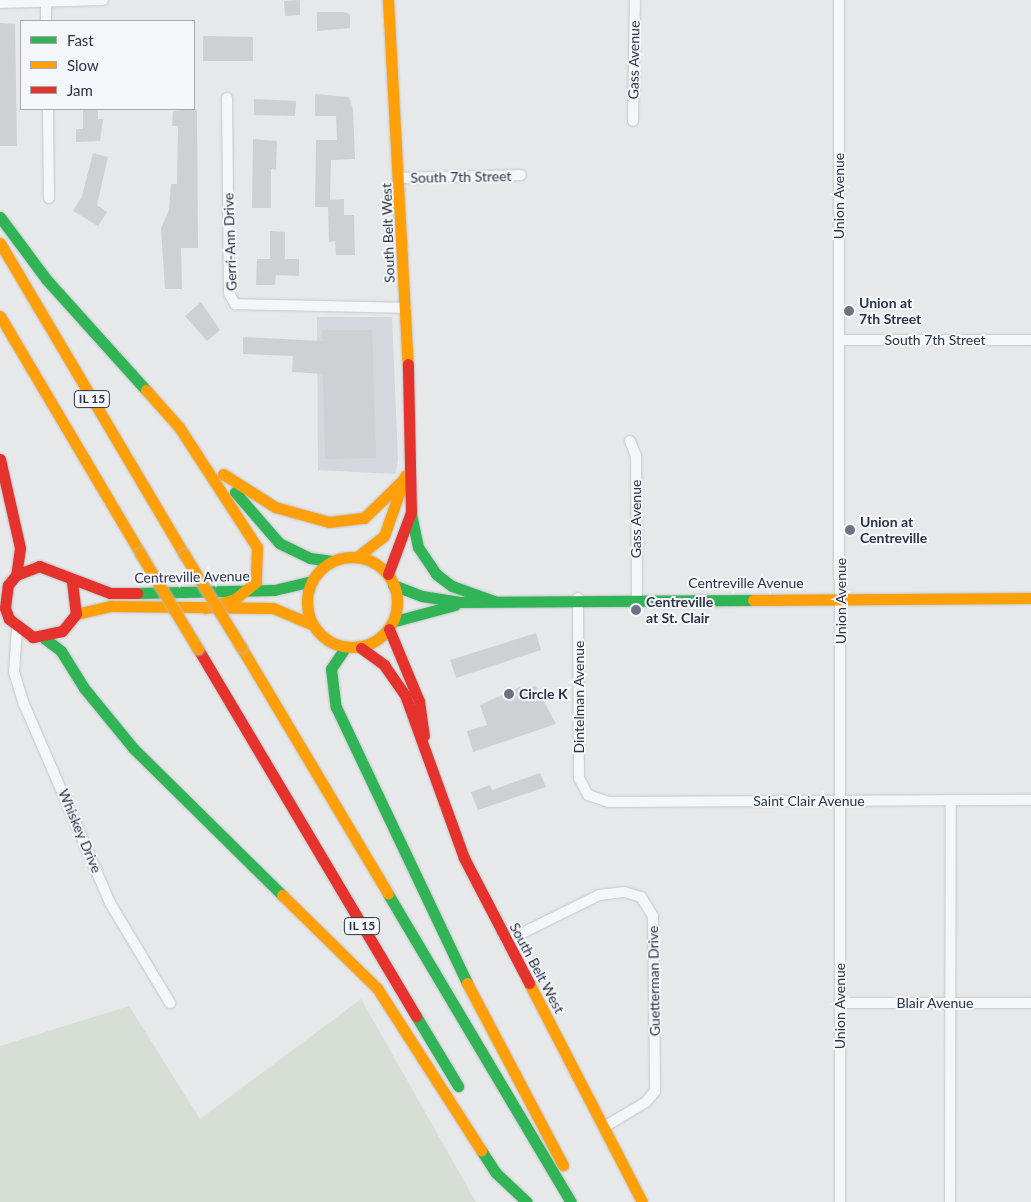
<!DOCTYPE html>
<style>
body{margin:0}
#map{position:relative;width:1031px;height:1202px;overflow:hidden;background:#e6e8ea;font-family:Lato,sans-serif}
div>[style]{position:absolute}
.built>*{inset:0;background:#d4d7dd}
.green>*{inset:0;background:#d6ded6}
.building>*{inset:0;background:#ced0d3}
.roads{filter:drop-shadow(0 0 1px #c4c6c8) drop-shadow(0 0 1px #c4c6c8)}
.street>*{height:10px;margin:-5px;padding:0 5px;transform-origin:5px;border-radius:5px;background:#f5f6f7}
.fast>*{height:11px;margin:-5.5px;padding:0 5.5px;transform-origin:5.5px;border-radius:5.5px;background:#30b455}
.slow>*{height:11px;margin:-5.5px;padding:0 5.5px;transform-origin:5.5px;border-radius:5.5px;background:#ff9f0a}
.slow>.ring{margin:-5.5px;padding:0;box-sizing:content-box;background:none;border:11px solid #ff9f0a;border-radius:50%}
.jam>*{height:11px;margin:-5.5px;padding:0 5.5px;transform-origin:5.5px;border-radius:5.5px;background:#e5322d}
.bridges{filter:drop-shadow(0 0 1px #b8bbbf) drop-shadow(0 0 1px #b8bbbf)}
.slow-bridge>*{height:11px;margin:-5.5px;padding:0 5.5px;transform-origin:5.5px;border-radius:5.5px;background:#ff9f0a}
.dots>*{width:14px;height:14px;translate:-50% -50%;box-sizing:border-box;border:2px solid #f4f6f9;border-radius:50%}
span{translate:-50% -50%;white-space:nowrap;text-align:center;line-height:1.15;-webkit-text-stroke:4px #f4f6f9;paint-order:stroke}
.shield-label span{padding:1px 4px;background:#f4f6f9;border:1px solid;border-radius:4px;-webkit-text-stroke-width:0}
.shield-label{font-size:12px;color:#2b3445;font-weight:700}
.street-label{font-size:14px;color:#2b3445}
.poi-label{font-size:14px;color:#2b3445;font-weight:700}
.left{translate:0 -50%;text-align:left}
.legend{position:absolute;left:20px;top:20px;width:175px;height:90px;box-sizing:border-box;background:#f4f6f9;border:1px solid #a4a8b1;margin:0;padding:6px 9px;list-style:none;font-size:15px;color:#2b3445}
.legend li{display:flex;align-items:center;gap:10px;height:25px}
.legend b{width:25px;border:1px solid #a4a8b1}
</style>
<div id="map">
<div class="built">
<div style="clip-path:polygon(317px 317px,392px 317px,398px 460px,395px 474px,318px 470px)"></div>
</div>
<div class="green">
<div style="clip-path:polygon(361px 999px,476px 1202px,0 1202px,0 1046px,129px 1006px,200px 1119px)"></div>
</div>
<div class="building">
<div style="clip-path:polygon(300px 0,300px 15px,285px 16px,284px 1px)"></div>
<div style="clip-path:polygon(317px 12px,345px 12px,350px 15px,350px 28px,317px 31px)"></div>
<div style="clip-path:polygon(0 23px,15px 24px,17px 146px,0 146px)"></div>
<div style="clip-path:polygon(203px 36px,253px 37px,253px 61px,203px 61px)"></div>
<div style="clip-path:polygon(315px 94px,349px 97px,353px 109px,355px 159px,331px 160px,330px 200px,344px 199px,344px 215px,354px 215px,355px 255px,336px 255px,335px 241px,329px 242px,328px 207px,315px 207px,316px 140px,337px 140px,336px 116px,315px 116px)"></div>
<div style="clip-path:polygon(254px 99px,296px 101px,295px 116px,254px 115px)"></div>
<div style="clip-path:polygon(197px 109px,198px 248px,181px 248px,182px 289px,165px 289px,161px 228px,169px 210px,171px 184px,177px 184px,178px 126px,172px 126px,173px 111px)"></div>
<div style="clip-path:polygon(83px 110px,98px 110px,98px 119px,103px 119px,100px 141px,76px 142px,76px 129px,83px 129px)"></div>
<div style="clip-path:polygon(253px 139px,277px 141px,276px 170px,271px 169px,271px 208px,252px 208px)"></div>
<div style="clip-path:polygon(93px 153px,108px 157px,97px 205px,107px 212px,98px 226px,73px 211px,82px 196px)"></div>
<div style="clip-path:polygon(270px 231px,285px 232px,285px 259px,299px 259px,299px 276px,276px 275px,275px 285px,256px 285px,257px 259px,270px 259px)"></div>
<div style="clip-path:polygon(201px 302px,220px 330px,207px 341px,185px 316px)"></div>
<div style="clip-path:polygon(322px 330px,372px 330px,376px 458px,325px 459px,323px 374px,292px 372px,293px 356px,243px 354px,243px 337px,323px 341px)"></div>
<div style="clip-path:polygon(536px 633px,541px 650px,456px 678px,450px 660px)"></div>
<div style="clip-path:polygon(536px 686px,556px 724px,473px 752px,467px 731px,487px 725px,480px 705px,520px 687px,522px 691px)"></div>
<div style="clip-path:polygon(540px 773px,546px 787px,478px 810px,471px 792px,490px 785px,492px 790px)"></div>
</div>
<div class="roads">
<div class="street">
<div style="left:839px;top:0;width:1202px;rotate:89.95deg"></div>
<div style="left:46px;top:1px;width:20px;rotate:90deg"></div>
<div style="left:0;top:3px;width:103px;rotate:-1.7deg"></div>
<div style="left:227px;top:98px;width:195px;rotate:89.4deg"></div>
<div style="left:229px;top:293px;width:13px;rotate:61deg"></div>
<div style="left:235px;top:304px;width:171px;rotate:1.3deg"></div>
<div style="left:48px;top:109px;width:89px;rotate:89.4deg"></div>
<div style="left:633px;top:121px;width:121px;rotate:-89.1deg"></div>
<div style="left:401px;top:178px;width:120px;rotate:-1.4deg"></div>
<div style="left:839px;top:340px;width:192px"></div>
<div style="left:630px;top:441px;width:16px;rotate:68deg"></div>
<div style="left:636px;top:456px;width:142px;rotate:89.6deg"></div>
<div style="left:578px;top:598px;width:180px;rotate:89.7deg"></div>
<div style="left:579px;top:778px;width:19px;rotate:62deg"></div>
<div style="left:588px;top:795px;width:21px;rotate:19deg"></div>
<div style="left:608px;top:802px;width:423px;rotate:-0.3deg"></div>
<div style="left:17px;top:629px;width:43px;rotate:94deg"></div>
<div style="left:14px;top:672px;width:34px;rotate:73deg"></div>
<div style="left:24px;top:704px;width:217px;rotate:66.6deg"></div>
<div style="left:110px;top:903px;width:117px;rotate:59deg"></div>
<div style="left:506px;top:941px;width:104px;rotate:-26.3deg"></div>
<div style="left:599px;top:895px;width:25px;rotate:-7deg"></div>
<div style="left:624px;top:892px;width:18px;rotate:16deg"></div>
<div style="left:641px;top:897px;width:22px;rotate:58deg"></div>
<div style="left:653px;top:916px;width:175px;rotate:89.3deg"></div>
<div style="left:655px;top:1091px;width:14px;rotate:129deg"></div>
<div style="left:646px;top:1102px;width:49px;rotate:149.2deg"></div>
<div style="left:840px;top:1003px;width:191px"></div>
<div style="left:950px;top:1202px;width:401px;rotate:-89.9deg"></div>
</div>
<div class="fast">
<div style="left:0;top:217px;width:77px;rotate:53.4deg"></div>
<div style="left:46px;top:279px;width:149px;rotate:48deg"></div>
<div style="left:235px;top:492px;width:67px;rotate:49.2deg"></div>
<div style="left:279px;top:543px;width:34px;rotate:26deg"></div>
<div style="left:310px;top:558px;width:22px;rotate:8deg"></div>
<div style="left:411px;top:514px;width:34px;rotate:78deg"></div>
<div style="left:418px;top:547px;width:32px;rotate:56deg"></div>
<div style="left:436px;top:574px;width:20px;rotate:37deg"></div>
<div style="left:452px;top:586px;width:45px;rotate:19.7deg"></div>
<div style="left:393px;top:585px;width:31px;rotate:21deg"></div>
<div style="left:422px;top:596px;width:38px;rotate:9deg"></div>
<div style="left:460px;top:602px;width:293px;rotate:-0.4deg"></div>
<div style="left:137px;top:593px;width:137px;rotate:-1.3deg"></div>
<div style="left:274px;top:590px;width:39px;rotate:-13deg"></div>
<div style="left:395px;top:621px;width:62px;rotate:-14.9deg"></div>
<div style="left:44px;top:638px;width:21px;rotate:37deg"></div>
<div style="left:61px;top:651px;width:44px;rotate:58.1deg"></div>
<div style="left:84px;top:688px;width:79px;rotate:50.7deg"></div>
<div style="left:134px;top:749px;width:208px;rotate:44.6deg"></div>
<div style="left:345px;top:648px;width:25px;rotate:124deg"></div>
<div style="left:331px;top:669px;width:38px;rotate:83deg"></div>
<div style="left:336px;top:707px;width:306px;rotate:64.6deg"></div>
<div style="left:388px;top:894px;width:358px;rotate:59.3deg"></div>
<div style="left:416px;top:1016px;width:82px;rotate:59deg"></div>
<div style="left:481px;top:1150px;width:27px;rotate:57deg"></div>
<div style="left:496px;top:1173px;width:42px;rotate:43.1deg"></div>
</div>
<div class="slow">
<div style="left:388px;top:0;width:365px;rotate:86.9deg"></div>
<div style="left:0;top:243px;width:361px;rotate:59.4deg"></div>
<div style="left:0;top:316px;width:275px;rotate:59.4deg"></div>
<div style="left:146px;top:390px;width:50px;rotate:48.3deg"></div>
<div style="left:179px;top:427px;width:143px;rotate:57deg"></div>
<div style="left:257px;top:547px;width:35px;rotate:92deg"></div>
<div style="left:256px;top:582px;width:27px;rotate:141deg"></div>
<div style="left:235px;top:599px;width:31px;rotate:163deg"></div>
<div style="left:223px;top:474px;width:62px;rotate:32.4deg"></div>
<div style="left:275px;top:507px;width:56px;rotate:15.5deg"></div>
<div style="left:329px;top:522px;width:35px;rotate:-7deg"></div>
<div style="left:364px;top:518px;width:54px;rotate:-44.3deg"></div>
<div class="ring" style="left:307px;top:557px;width:79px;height:79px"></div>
<div style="left:357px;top:557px;width:34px;rotate:-38deg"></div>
<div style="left:384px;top:536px;width:64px;rotate:-70.7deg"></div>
<div style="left:753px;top:600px;width:278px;rotate:-0.4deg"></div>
<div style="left:76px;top:614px;width:37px;rotate:-13deg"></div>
<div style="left:112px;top:606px;width:161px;rotate:0.7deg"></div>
<div style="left:273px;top:608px;width:41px;rotate:22.8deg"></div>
<div style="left:241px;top:647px;width:287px;rotate:59.2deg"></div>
<div style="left:282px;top:895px;width:133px;rotate:44.4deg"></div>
<div style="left:377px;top:988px;width:193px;rotate:57.3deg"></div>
<div style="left:467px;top:983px;width:206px;rotate:62.2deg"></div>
<div style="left:529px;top:983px;width:246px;rotate:62.7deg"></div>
</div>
<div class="jam">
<div style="left:0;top:459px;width:91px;rotate:77.3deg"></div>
<div style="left:20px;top:548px;width:27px;rotate:98deg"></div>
<div style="left:388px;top:574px;width:66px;rotate:-69.6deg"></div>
<div style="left:411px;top:512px;width:148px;rotate:-91.2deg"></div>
<div style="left:72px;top:582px;width:32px;rotate:83deg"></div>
<div style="left:76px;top:614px;width:22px;rotate:129deg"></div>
<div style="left:62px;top:631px;width:30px;rotate:168deg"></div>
<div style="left:33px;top:637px;width:30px;rotate:-143deg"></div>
<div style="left:9px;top:619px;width:12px;rotate:-110deg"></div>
<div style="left:5px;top:608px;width:23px;rotate:-83deg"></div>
<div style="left:8px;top:585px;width:13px;rotate:-51deg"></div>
<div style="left:16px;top:575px;width:25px;rotate:-21deg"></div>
<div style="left:39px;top:566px;width:76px;rotate:20.8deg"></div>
<div style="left:110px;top:593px;width:27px"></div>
<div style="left:389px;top:629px;width:78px;rotate:67.4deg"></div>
<div style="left:419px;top:701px;width:35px;rotate:82deg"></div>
<div style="left:361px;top:648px;width:29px;rotate:36deg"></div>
<div style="left:384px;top:665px;width:37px;rotate:55deg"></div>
<div style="left:405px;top:695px;width:173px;rotate:70.1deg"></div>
<div style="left:464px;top:858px;width:141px;rotate:62.5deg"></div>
<div style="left:198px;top:649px;width:427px;rotate:59.3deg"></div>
</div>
</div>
<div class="bridges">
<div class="slow-bridge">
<div style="left:140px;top:553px;width:112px;rotate:58.9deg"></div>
<div style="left:184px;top:554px;width:109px;rotate:58.5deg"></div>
</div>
</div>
<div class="dots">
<div style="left:849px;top:311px;background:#6c737f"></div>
<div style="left:850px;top:530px;background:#6c737f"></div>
<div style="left:636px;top:610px;background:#6c737f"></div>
<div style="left:509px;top:694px;background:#6c737f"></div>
</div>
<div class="shield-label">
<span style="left:92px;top:399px">IL 15</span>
<span style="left:362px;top:926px">IL 15</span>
</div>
<div class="street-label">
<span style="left:634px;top:60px;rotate:-89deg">Gass Avenue</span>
<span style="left:461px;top:177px;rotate:-1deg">South 7th Street</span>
<span style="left:839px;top:196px;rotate:-90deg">Union Avenue</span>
<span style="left:388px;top:233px;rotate:-92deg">South Belt West</span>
<span style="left:230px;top:242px;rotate:-92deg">Gerri-Ann Drive</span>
<span style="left:935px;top:340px">South 7th Street</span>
<span style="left:636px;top:519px;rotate:-90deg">Gass Avenue</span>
<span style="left:192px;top:577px;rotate:-1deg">Centreville Avenue</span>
<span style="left:746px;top:583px">Centreville Avenue</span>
<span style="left:841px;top:601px;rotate:-90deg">Union Avenue</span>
<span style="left:579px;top:697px;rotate:-90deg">Dintelman Avenue</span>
<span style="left:809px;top:801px">Saint Clair Avenue</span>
<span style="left:80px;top:831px;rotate:67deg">Whiskey Drive</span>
<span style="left:537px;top:968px;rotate:62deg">South Belt West</span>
<span style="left:654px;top:981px;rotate:-91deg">Guetterman Drive</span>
<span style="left:935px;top:1003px">Blair Avenue</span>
<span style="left:840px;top:1006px;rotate:-90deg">Union Avenue</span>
</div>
<div class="poi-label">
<span class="left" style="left:859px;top:311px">Union at<br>7th Street</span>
<span class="left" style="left:860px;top:530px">Union at<br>Centreville</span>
<span class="left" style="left:646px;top:610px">Centreville<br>at St. Clair</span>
<span class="left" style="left:519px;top:694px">Circle K</span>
</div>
<ul class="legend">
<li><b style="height:6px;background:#30b455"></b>Fast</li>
<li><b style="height:6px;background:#ff9f0a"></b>Slow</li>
<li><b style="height:6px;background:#e5322d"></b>Jam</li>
</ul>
</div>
